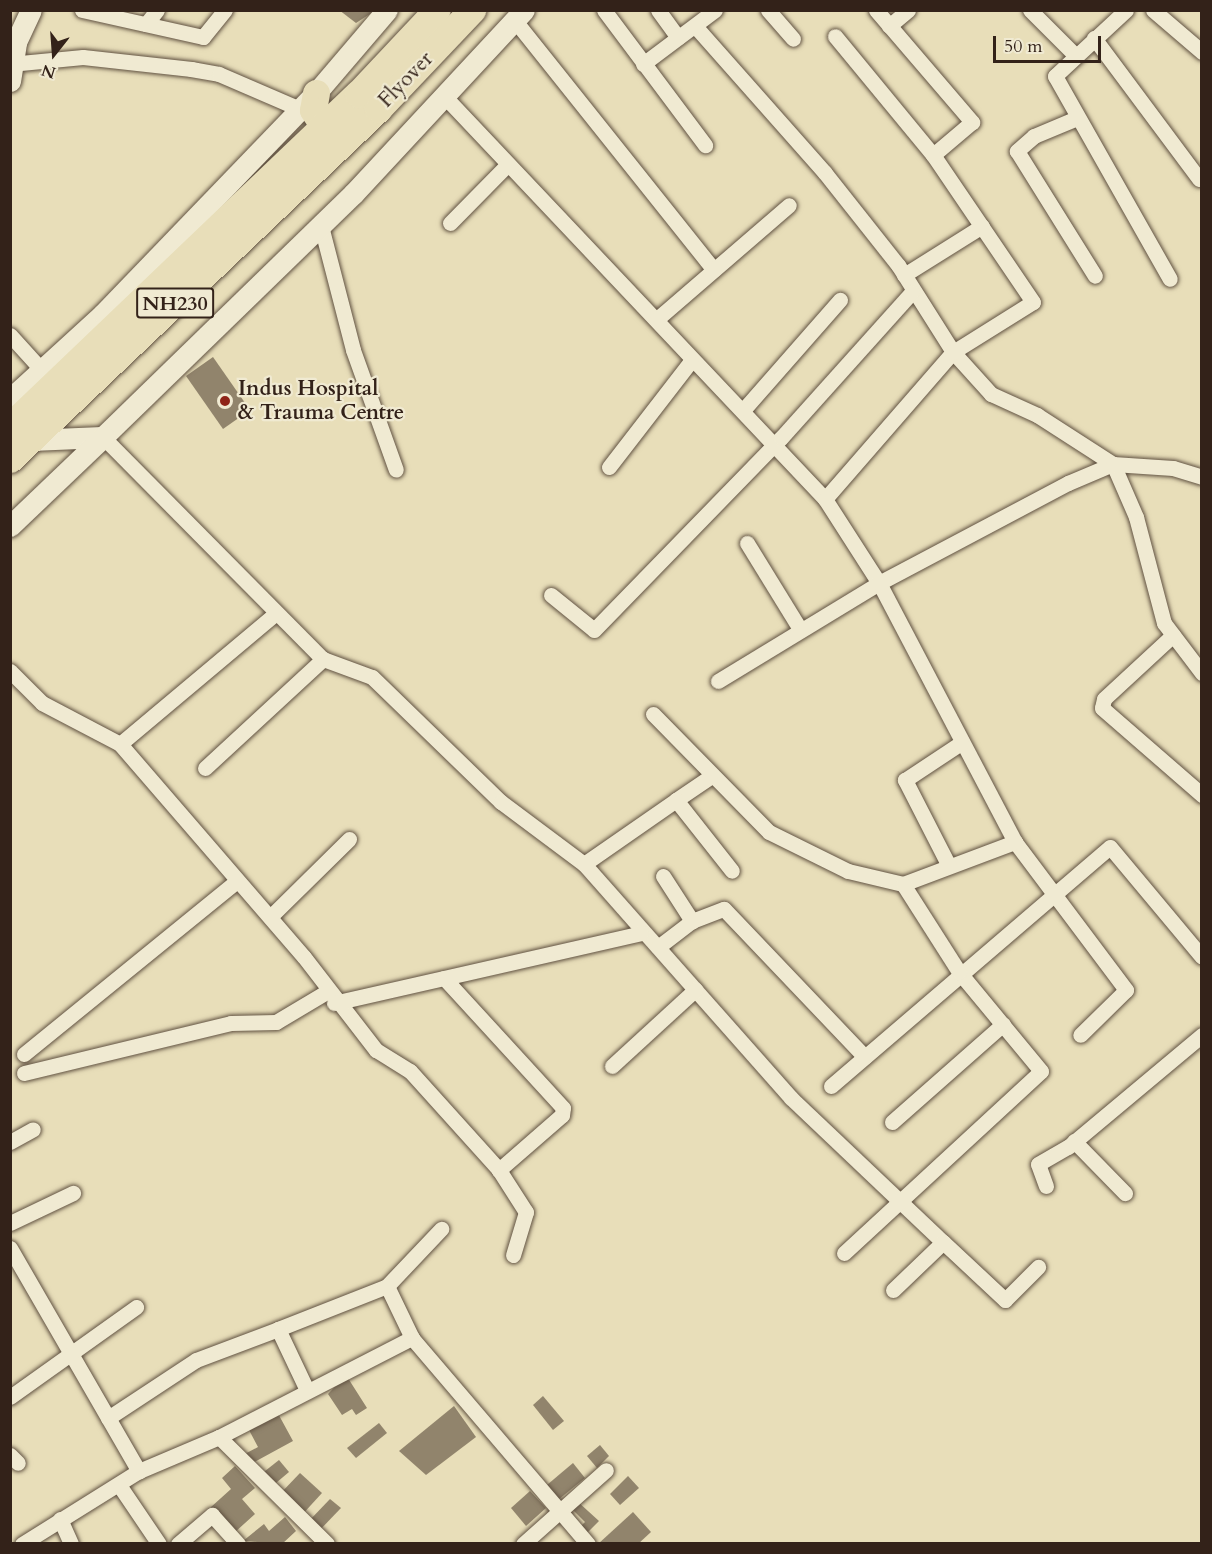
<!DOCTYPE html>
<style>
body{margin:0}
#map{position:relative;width:1212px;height:1554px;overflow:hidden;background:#e8deb9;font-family:Cardo,serif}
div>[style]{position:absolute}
.building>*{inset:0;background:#91846c}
.roads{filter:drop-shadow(0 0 2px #605141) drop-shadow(0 0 2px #605141)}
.street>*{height:15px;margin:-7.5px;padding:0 7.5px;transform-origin:7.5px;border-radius:7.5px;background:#f0ead2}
.secondary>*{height:21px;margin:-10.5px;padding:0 10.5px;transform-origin:10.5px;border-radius:10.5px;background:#f0ead2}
.highway>*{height:27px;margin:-13.5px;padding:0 13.5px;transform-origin:13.5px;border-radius:13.5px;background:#e8deb9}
.dots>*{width:16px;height:16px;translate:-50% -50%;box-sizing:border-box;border:3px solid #f0ead2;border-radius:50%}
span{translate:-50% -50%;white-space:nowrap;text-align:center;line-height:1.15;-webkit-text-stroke:4.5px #f0ead2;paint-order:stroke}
.shield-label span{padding:2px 4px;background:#f0ead2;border:2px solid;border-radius:4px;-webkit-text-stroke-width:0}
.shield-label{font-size:20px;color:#332219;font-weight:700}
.street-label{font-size:21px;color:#332219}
.poi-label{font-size:21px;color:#332219;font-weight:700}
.left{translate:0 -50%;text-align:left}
.frame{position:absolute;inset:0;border:12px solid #332219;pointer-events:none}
.north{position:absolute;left:24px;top:24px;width:60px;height:60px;-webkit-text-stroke:4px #f0ead2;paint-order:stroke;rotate:197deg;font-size:16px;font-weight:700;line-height:24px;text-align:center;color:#332219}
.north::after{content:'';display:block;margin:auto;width:21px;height:27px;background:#332219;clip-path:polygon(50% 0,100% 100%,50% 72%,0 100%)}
.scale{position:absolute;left:993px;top:36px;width:108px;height:27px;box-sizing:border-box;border:3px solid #332219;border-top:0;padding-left:8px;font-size:18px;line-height:21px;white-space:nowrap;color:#332219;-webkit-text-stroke:4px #f0ead2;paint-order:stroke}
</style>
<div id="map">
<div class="building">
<div style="clip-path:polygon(339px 10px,376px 10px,356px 23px)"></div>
<div style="clip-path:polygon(213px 357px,250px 410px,223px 429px,186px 376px)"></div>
<div style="clip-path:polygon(346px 1375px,367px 1408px,356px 1415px,352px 1409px,342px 1415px,328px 1394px)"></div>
<div style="clip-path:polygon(543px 1396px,564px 1421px,553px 1430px,533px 1405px)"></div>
<div style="clip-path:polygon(454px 1406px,476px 1437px,426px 1475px,399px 1451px)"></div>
<div style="clip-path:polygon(275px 1408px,293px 1441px,249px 1465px,243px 1455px,258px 1447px,249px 1430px)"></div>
<div style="clip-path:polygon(379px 1423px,387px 1433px,356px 1458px,347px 1448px)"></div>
<div style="clip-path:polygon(600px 1445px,609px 1456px,597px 1468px,587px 1456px)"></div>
<div style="clip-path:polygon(279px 1460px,289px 1472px,270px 1488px,260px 1475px)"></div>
<div style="clip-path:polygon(573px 1463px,585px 1478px,553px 1504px,541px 1490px)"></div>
<div style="clip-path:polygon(235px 1466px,255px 1488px,242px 1499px,255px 1514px,234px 1533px,211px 1507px,231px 1489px,222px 1478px)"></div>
<div style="clip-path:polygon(300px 1473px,322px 1493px,300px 1517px,278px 1496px)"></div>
<div style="clip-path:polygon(628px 1476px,639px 1488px,620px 1505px,610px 1494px)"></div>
<div style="clip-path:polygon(530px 1491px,546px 1508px,526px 1526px,511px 1508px)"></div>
<div style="clip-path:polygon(330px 1499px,341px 1508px,317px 1533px,307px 1523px)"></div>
<div style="clip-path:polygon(577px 1501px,599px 1521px,585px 1535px,578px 1529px,585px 1522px,570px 1507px)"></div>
<div style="clip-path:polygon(633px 1512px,651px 1532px,638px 1544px,598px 1544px)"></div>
<div style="clip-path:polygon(285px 1517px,296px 1531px,282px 1544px,243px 1541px,264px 1524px,269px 1531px)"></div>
</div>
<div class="roads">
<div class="street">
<div style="left:82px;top:10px;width:124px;rotate:12.6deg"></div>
<div style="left:203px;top:37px;width:35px;rotate:-51deg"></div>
<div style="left:604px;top:10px;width:169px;rotate:53.2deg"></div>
<div style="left:658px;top:10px;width:34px;rotate:54deg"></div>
<div style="left:768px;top:10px;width:38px;rotate:49deg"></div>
<div style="left:876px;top:10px;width:148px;rotate:49.4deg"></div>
<div style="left:972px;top:122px;width:51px;rotate:139.8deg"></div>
<div style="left:1030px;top:10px;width:64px;rotate:45deg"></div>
<div style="left:1126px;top:10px;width:97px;rotate:137.1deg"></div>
<div style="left:1055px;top:76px;width:233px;rotate:60.5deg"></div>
<div style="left:1153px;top:10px;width:65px;rotate:40.6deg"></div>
<div style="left:516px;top:22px;width:317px;rotate:51.4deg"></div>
<div style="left:146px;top:24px;width:18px;rotate:-52deg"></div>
<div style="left:695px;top:26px;width:196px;rotate:48.5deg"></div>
<div style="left:825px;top:173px;width:117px;rotate:51.6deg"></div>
<div style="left:898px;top:265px;width:103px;rotate:57.7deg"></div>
<div style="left:953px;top:352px;width:57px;rotate:47.9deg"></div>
<div style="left:991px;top:394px;width:51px;rotate:24.5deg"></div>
<div style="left:1037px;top:415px;width:90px;rotate:32.8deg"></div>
<div style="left:1113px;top:464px;width:58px;rotate:66.5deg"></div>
<div style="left:1136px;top:517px;width:110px;rotate:75.2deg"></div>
<div style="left:1164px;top:623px;width:63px;rotate:52.8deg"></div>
<div style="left:889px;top:26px;width:25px;rotate:-40deg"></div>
<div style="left:1094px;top:38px;width:176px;rotate:53.3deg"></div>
<div style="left:10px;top:64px;width:73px;rotate:-5.5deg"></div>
<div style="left:83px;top:57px;width:109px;rotate:6.3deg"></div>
<div style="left:191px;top:69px;width:28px;rotate:10deg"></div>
<div style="left:219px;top:74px;width:88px;rotate:23.4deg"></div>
<div style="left:643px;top:64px;width:90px;rotate:-36.9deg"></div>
<div style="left:446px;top:98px;width:552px;rotate:46.62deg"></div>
<div style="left:825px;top:499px;width:100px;rotate:57.3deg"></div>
<div style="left:879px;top:583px;width:293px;rotate:62.3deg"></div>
<div style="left:1015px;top:842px;width:185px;rotate:53.1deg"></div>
<div style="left:1126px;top:990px;width:64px;rotate:135.6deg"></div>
<div style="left:1077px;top:118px;width:47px;rotate:157.3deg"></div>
<div style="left:1034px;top:136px;width:23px;rotate:139deg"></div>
<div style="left:1017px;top:151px;width:147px;rotate:58deg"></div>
<div style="left:450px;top:223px;width:80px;rotate:-45.5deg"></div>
<div style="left:321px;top:226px;width:128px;rotate:75.5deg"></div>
<div style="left:353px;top:350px;width:127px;rotate:70.3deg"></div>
<div style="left:904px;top:275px;width:92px;rotate:-32.1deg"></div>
<div style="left:657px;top:319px;width:174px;rotate:-40.8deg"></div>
<div style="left:10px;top:335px;width:58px;rotate:47.8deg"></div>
<div style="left:745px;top:408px;width:144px;rotate:-48.7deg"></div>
<div style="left:103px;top:437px;width:313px;rotate:45.3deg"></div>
<div style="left:323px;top:659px;width:52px;rotate:20.2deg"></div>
<div style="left:372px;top:677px;width:180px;rotate:44.1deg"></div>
<div style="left:501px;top:802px;width:104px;rotate:36.8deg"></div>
<div style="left:584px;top:864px;width:312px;rotate:48.5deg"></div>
<div style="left:791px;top:1098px;width:209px;rotate:43.5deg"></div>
<div style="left:609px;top:467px;width:134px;rotate:-52.3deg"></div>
<div style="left:825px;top:499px;width:195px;rotate:-49deg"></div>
<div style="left:953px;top:352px;width:94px;rotate:-32deg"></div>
<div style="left:1033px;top:302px;width:178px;rotate:-124.2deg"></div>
<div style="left:933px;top:155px;width:154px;rotate:-129.5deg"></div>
<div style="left:747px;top:543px;width:101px;rotate:58.4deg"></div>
<div style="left:551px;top:595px;width:55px;rotate:39.1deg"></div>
<div style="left:594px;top:630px;width:268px;rotate:-45.8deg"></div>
<div style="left:781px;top:438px;width:196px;rotate:-48.1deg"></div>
<div style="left:1173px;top:635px;width:94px;rotate:137.2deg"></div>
<div style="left:1104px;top:699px;width:9px;rotate:103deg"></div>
<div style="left:1102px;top:708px;width:133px;rotate:41deg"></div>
<div style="left:10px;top:671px;width:45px;rotate:45deg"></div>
<div style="left:42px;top:703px;width:88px;rotate:27.7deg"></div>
<div style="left:120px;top:744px;width:281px;rotate:49.2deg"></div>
<div style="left:304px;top:957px;width:118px;rotate:52.3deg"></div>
<div style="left:376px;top:1050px;width:40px;rotate:32deg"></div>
<div style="left:410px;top:1071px;width:133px;rotate:48deg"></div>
<div style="left:499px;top:1170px;width:50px;rotate:57.3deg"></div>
<div style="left:526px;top:1212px;width:45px;rotate:106.8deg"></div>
<div style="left:718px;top:681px;width:188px;rotate:-31.3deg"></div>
<div style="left:879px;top:583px;width:214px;rotate:-27.9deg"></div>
<div style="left:1068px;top:483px;width:49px;rotate:-22.9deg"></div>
<div style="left:1113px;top:464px;width:60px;rotate:3.8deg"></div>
<div style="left:1173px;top:468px;width:30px;rotate:17deg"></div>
<div style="left:653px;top:714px;width:165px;rotate:45.5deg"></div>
<div style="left:769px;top:832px;width:88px;rotate:26.3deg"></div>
<div style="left:848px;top:871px;width:57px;rotate:13.3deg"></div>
<div style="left:903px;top:884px;width:120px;rotate:-20.6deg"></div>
<div style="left:120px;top:744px;width:204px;rotate:-40deg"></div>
<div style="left:205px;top:768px;width:161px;rotate:-42.7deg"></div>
<div style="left:676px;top:800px;width:41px;rotate:-34.1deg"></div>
<div style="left:584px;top:864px;width:112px;rotate:-34.8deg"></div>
<div style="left:676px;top:800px;width:90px;rotate:51.7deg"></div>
<div style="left:949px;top:866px;width:97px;rotate:-117.1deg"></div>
<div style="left:905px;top:780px;width:67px;rotate:-33.5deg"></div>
<div style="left:663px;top:876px;width:54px;rotate:57.2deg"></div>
<div style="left:270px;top:917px;width:111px;rotate:-44.6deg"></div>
<div style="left:658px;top:947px;width:43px;rotate:-37.4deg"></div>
<div style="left:692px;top:921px;width:34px;rotate:-21deg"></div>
<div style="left:724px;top:909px;width:204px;rotate:46.4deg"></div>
<div style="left:444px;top:978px;width:176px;rotate:47.5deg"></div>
<div style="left:563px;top:1108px;width:7px;rotate:98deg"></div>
<div style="left:562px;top:1115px;width:84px;rotate:138.9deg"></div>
<div style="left:334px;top:1003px;width:315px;rotate:-12.8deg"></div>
<div style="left:24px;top:1054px;width:274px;rotate:-39.1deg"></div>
<div style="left:612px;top:1066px;width:113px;rotate:-42.5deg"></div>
<div style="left:24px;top:1073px;width:213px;rotate:-13.6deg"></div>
<div style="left:231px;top:1023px;width:45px;rotate:-1.3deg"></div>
<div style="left:276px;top:1022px;width:61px;rotate:-30.8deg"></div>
<div style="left:831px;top:1086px;width:367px;rotate:-40.6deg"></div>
<div style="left:1110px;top:847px;width:143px;rotate:50.1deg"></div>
<div style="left:892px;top:1122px;width:148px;rotate:-41.4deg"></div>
<div style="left:1074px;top:1141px;width:73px;rotate:45.6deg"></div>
<div style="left:10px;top:1142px;width:26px;rotate:-29deg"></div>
<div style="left:1046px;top:1186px;width:23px;rotate:-110deg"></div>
<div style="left:1038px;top:1164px;width:34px;rotate:-30deg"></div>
<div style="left:1068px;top:1147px;width:175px;rotate:-39.9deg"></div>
<div style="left:10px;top:1223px;width:70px;rotate:-25.5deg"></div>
<div style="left:10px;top:1248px;width:258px;rotate:60deg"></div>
<div style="left:844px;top:1253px;width:268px;rotate:-42.7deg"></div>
<div style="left:1041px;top:1071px;width:129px;rotate:-129.6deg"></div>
<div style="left:959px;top:972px;width:104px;rotate:-122.5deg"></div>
<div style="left:387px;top:1286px;width:58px;rotate:64.3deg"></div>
<div style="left:412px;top:1338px;width:271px;rotate:49.5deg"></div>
<div style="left:893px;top:1290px;width:69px;rotate:-43.8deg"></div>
<div style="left:943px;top:1242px;width:85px;rotate:43.1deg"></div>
<div style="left:1005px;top:1300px;width:47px;rotate:-45deg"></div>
<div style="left:278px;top:1329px;width:117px;rotate:-21.5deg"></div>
<div style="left:387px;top:1286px;width:79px;rotate:-46.5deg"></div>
<div style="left:10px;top:1397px;width:155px;rotate:-35.5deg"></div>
<div style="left:108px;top:1418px;width:105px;rotate:-33.4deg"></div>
<div style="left:196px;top:1360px;width:88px;rotate:-20.7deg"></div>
<div style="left:278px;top:1329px;width:68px;rotate:64.6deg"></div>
<div style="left:219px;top:1437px;width:152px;rotate:44.7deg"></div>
<div style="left:10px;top:1455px;width:11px;rotate:45deg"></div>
<div style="left:119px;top:1485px;width:71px;rotate:55.9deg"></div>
<div style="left:60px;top:1519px;width:27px;rotate:66deg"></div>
<div style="left:22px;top:1544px;width:138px;rotate:-32deg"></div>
<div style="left:139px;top:1471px;width:87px;rotate:-23deg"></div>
<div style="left:219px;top:1437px;width:217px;rotate:-27.2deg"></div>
<div style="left:178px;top:1544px;width:45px;rotate:-40.5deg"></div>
<div style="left:212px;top:1515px;width:39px;rotate:48deg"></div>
<div style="left:523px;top:1544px;width:111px;rotate:-41.7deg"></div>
</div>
<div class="secondary">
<div style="left:10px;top:81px;width:39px;rotate:-81deg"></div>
<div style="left:16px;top:42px;width:35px;rotate:-65deg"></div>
<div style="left:10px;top:399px;width:126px;rotate:-42.4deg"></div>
<div style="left:103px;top:314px;width:307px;rotate:-46.1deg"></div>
<div style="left:316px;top:93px;width:109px;rotate:-49.5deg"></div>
<div style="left:30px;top:440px;width:73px;rotate:-2.4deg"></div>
<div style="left:103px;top:437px;width:349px;rotate:-44.2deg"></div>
<div style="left:353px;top:194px;width:251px;rotate:-47.1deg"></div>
<div style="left:10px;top:526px;width:129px;rotate:-43.7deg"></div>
</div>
<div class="highway">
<div style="left:316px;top:93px;width:17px;rotate:100deg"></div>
<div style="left:313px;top:110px;width:37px;rotate:56deg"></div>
<div style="left:10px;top:426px;width:481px;rotate:-43.7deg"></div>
<div style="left:358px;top:94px;width:115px;rotate:-46.8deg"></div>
<div style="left:10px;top:459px;width:508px;rotate:-43.56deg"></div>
<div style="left:378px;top:109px;width:137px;rotate:-46.5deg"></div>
</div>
</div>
<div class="dots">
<div style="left:225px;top:401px;background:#8f2418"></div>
</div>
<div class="shield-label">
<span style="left:175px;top:303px">NH230</span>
</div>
<div class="street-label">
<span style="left:406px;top:80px;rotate:-46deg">Flyover</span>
</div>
<div class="poi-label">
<span class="left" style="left:238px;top:401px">Indus Hospital<br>&amp; Trauma Centre</span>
</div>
<div class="frame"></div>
<div class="north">N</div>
<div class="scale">50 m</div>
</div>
